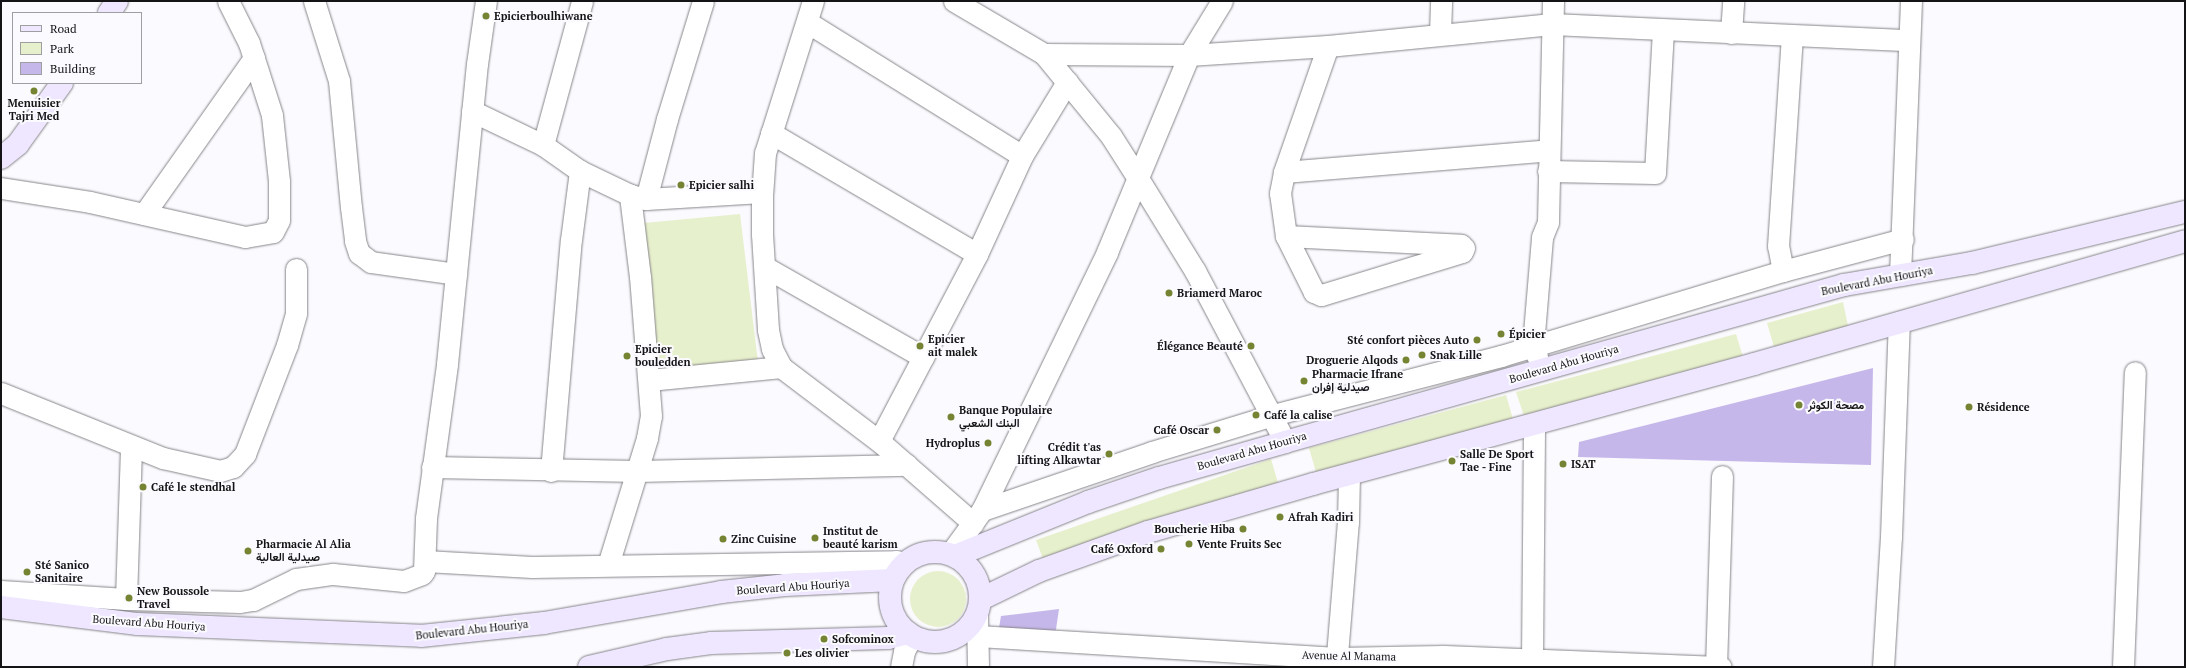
<!DOCTYPE html>
<meta charset="utf-8">
<style>
body{margin:0}
#map{position:relative;width:2186px;height:668px;overflow:hidden;background:#fbfafe;font-family:"PT Serif",Vazirmatn,serif}
div>[style]{position:absolute}
.green>*{inset:0;background:#e7f0cc}
.round{border-radius:50%}
.building>*{inset:0;background:#c6b7ea}
.roads{filter:drop-shadow(0 0 1px #87858a) drop-shadow(0 0 1px #87858a)}
.street>*{height:21px;margin:-10.5px;padding:0 10.5px;transform-origin:10.5px;border-radius:10.5px;background:#fff}
.secondary>*{height:22px;margin:-11px;padding:0 11px;transform-origin:11px;border-radius:11px;background:#eee7ff}
.secondary>.ring{margin:-11px;padding:0;box-sizing:content-box;background:none;border:22px solid #eee7ff;border-radius:50%}
.dots>*{width:11px;height:11px;translate:-50% -50%;box-sizing:border-box;border:2px solid #fbfafe;border-radius:50%}
span{translate:-50% -50%;white-space:nowrap;text-align:center;line-height:1.15;-webkit-text-stroke:4px #fbfafe;paint-order:stroke}
.poi-label{font-size:11px;color:#141315;font-weight:700}
.left{translate:0 -50%;text-align:left}
.right{translate:-100% -50%;text-align:right}
.street-label{font-size:11px;color:#141315}
.frame{position:absolute;inset:0;border:2px solid #141315;pointer-events:none}
.legend{position:absolute;left:12px;top:12px;width:130px;height:72px;box-sizing:border-box;background:#fbfafe;border:1px solid #9f9ea1;margin:0;padding:5px 7px;list-style:none;font-size:12px;color:#141315}
.legend li{display:flex;align-items:center;gap:8px;height:20px}
.legend b{width:20px;border:1px solid #9f9ea1}
</style>
<div id="map">
<div class="green">
<div style="clip-path:polygon(740px 214px,758px 362px,654px 374px,644px 223px)"></div>
<div style="clip-path:polygon(1843px 302px,1848px 326px,1774px 347px,1767px 323px)"></div>
<div style="clip-path:polygon(1736px 334px,1743px 357px,1524px 416px,1516px 392px)"></div>
<div style="clip-path:polygon(1506px 395px,1513px 419px,1316px 472px,1309px 448px)"></div>
<div style="clip-path:polygon(1271px 459px,1278px 483px,1043px 559px,1036px 540px)"></div>
<div class="round" style="left:910px;top:571px;width:56px;height:56px"></div>
</div>
<div class="building">
<div style="clip-path:polygon(1873px 368px,1871px 465px,1578px 457px,1579px 442px)"></div>
<div style="clip-path:polygon(1059px 609px,1055px 636px,999px 628px,1001px 616px)"></div>
</div>
<div class="roads">
<div class="street">
<div style="left:314px;top:1px;width:84px;rotate:72.6deg"></div>
<div style="left:339px;top:81px;width:127px;rotate:84.6deg"></div>
<div style="left:351px;top:207px;width:34px;rotate:83deg"></div>
<div style="left:355px;top:241px;width:13px;rotate:72deg"></div>
<div style="left:359px;top:253px;width:15px;rotate:37deg"></div>
<div style="left:371px;top:262px;width:86px;rotate:8deg"></div>
<div style="left:813px;top:1px;width:159px;rotate:107.5deg"></div>
<div style="left:765px;top:153px;width:39px;rotate:94deg"></div>
<div style="left:762px;top:192px;width:42px;rotate:90deg"></div>
<div style="left:762px;top:234px;width:96px;rotate:86.4deg"></div>
<div style="left:768px;top:330px;width:19px;rotate:78deg"></div>
<div style="left:772px;top:349px;width:20px;rotate:63deg"></div>
<div style="left:781px;top:367px;width:123px;rotate:37.1deg"></div>
<div style="left:879px;top:441px;width:125px;rotate:41.1deg"></div>
<div style="left:954px;top:1px;width:104px;rotate:30.5deg"></div>
<div style="left:1044px;top:54px;width:145px;rotate:0.4deg"></div>
<div style="left:1189px;top:55px;width:139px;rotate:-3.7deg"></div>
<div style="left:1328px;top:46px;width:225px;rotate:-5.6deg"></div>
<div style="left:1552px;top:24px;width:357px;rotate:2.6deg"></div>
<div style="left:807px;top:22px;width:253px;rotate:31.9deg"></div>
<div style="left:1440px;top:33px;width:32px;rotate:-88deg"></div>
<div style="left:1731px;top:33px;width:32px;rotate:-86deg"></div>
<div style="left:1044px;top:54px;width:106px;rotate:50.7deg"></div>
<div style="left:1111px;top:136px;width:52px;rotate:57.5deg"></div>
<div style="left:1139px;top:180px;width:107px;rotate:58.4deg"></div>
<div style="left:1195px;top:271px;width:193px;rotate:62.2deg"></div>
<div style="left:472px;top:111px;width:79px;rotate:25.6deg"></div>
<div style="left:543px;top:145px;width:45px;rotate:35.1deg"></div>
<div style="left:580px;top:171px;width:55px;rotate:25.6deg"></div>
<div style="left:630px;top:195px;width:16px;rotate:14deg"></div>
<div style="left:646px;top:199px;width:116px;rotate:-3.5deg"></div>
<div style="left:771px;top:133px;width:239px;rotate:30.4deg"></div>
<div style="left:543px;top:145px;width:149px;rotate:-74.8deg"></div>
<div style="left:1548px;top:171px;width:107px;rotate:1.1deg"></div>
<div style="left:1655px;top:173px;width:143px;rotate:-86.8deg"></div>
<div style="left:1284px;top:172px;width:266px;rotate:-4.7deg"></div>
<div style="left:1px;top:188px;width:90px;rotate:8.9deg"></div>
<div style="left:90px;top:202px;width:159px;rotate:12.7deg"></div>
<div style="left:245px;top:237px;width:28px;rotate:-10deg"></div>
<div style="left:273px;top:232px;width:13px;rotate:-63deg"></div>
<div style="left:279px;top:220px;width:39px;rotate:-90deg"></div>
<div style="left:279px;top:181px;width:66px;rotate:-96.1deg"></div>
<div style="left:272px;top:115px;width:76px;rotate:-107.7deg"></div>
<div style="left:249px;top:43px;width:47px;rotate:-116.6deg"></div>
<div style="left:646px;top:199px;width:83px;rotate:-75.3deg"></div>
<div style="left:667px;top:119px;width:123px;rotate:-73deg"></div>
<div style="left:144px;top:214px;width:191px;rotate:-54.8deg"></div>
<div style="left:1286px;top:236px;width:175px;rotate:2.9deg"></div>
<div style="left:1461px;top:245px;width:4px;rotate:45deg"></div>
<div style="left:1464px;top:248px;width:4px;rotate:117deg"></div>
<div style="left:1462px;top:252px;width:147px;rotate:163deg"></div>
<div style="left:1321px;top:295px;width:8px;rotate:-157deg"></div>
<div style="left:1314px;top:292px;width:63px;rotate:-116.6deg"></div>
<div style="left:1286px;top:236px;width:43px;rotate:-97.9deg"></div>
<div style="left:1280px;top:193px;width:21px;rotate:-79deg"></div>
<div style="left:1284px;top:172px;width:133px;rotate:-70.8deg"></div>
<div style="left:765px;top:267px;width:182px;rotate:29.7deg"></div>
<div style="left:1783px;top:271px;width:25px;rotate:-101deg"></div>
<div style="left:1778px;top:246px;width:211px;rotate:-86.2deg"></div>
<div style="left:1900px;top:275px;width:274px;rotate:-87.7deg"></div>
<div style="left:1537px;top:356px;width:12px;rotate:-110deg"></div>
<div style="left:1533px;top:345px;width:108px;rotate:-85.2deg"></div>
<div style="left:1542px;top:237px;width:16px;rotate:-68deg"></div>
<div style="left:1548px;top:222px;width:221px;rotate:-88.7deg"></div>
<div style="left:649px;top:380px;width:133px;rotate:-5.6deg"></div>
<div style="left:1px;top:393px;width:175px;rotate:21.9deg"></div>
<div style="left:163px;top:458px;width:58px;rotate:12.8deg"></div>
<div style="left:220px;top:471px;width:14px;rotate:-17deg"></div>
<div style="left:233px;top:467px;width:18px;rotate:-47deg"></div>
<div style="left:245px;top:454px;width:117px;rotate:-68.9deg"></div>
<div style="left:287px;top:345px;width:33px;rotate:-74deg"></div>
<div style="left:296px;top:313px;width:44px;rotate:-90deg"></div>
<div style="left:879px;top:441px;width:211px;rotate:-62.3deg"></div>
<div style="left:977px;top:254px;width:108px;rotate:-65.3deg"></div>
<div style="left:1022px;top:156px;width:87px;rotate:-58.7deg"></div>
<div style="left:432px;top:467px;width:205px;rotate:1.1deg"></div>
<div style="left:637px;top:471px;width:270px;rotate:-1.3deg"></div>
<div style="left:551px;top:471px;width:232px;rotate:-85.1deg"></div>
<div style="left:571px;top:240px;width:70px;rotate:-82.6deg"></div>
<div style="left:982px;top:510px;width:180px;rotate:-18.8deg"></div>
<div style="left:1152px;top:452px;width:127px;rotate:-17deg"></div>
<div style="left:1273px;top:415px;width:236px;rotate:-14.5deg"></div>
<div style="left:1501px;top:356px;width:295px;rotate:-16.8deg"></div>
<div style="left:1783px;top:271px;width:124px;rotate:-14.9deg"></div>
<div style="left:950px;top:554px;width:54px;rotate:-54deg"></div>
<div style="left:982px;top:510px;width:287px;rotate:-64.1deg"></div>
<div style="left:1107px;top:252px;width:213px;rotate:-67.4deg"></div>
<div style="left:1189px;top:55px;width:63px;rotate:-58.6deg"></div>
<div style="left:425px;top:561px;width:107px;rotate:3.2deg"></div>
<div style="left:532px;top:567px;width:364px;rotate:-0.9deg"></div>
<div style="left:896px;top:561px;width:9px;rotate:13deg"></div>
<div style="left:608px;top:565px;width:133px;rotate:-72.9deg"></div>
<div style="left:647px;top:438px;width:22px;rotate:-80deg"></div>
<div style="left:651px;top:416px;width:139px;rotate:-94.5deg"></div>
<div style="left:640px;top:277px;width:83px;rotate:-97deg"></div>
<div style="left:1px;top:591px;width:125px;rotate:3.7deg"></div>
<div style="left:126px;top:599px;width:114px;rotate:1.5deg"></div>
<div style="left:240px;top:602px;width:13px;rotate:-9deg"></div>
<div style="left:253px;top:600px;width:48px;rotate:-26deg"></div>
<div style="left:296px;top:579px;width:37px;rotate:-8deg"></div>
<div style="left:333px;top:574px;width:71px;rotate:5.6deg"></div>
<div style="left:404px;top:581px;width:19px;rotate:-21deg"></div>
<div style="left:422px;top:574px;width:4px;rotate:-56deg"></div>
<div style="left:424px;top:571px;width:53px;rotate:-87.8deg"></div>
<div style="left:426px;top:518px;width:155px;rotate:-82.2deg"></div>
<div style="left:447px;top:364px;width:301px;rotate:-84.3deg"></div>
<div style="left:477px;top:64px;width:64px;rotate:-81.9deg"></div>
<div style="left:126px;top:599px;width:153px;rotate:-88.1deg"></div>
<div style="left:977px;top:615px;width:52px;rotate:88.9deg"></div>
<div style="left:978px;top:636px;width:360px;rotate:3.5deg"></div>
<div style="left:1337px;top:658px;width:106px;rotate:-1.1deg"></div>
<div style="left:1443px;top:656px;width:278px;rotate:2.3deg"></div>
<div style="left:1532px;top:659px;width:235px;rotate:-89.5deg"></div>
<div style="left:901px;top:667px;width:16px;rotate:-79deg"></div>
<div style="left:904px;top:651px;width:17px;rotate:-62deg"></div>
<div style="left:1336px;top:667px;width:145px;rotate:-85.3deg"></div>
<div style="left:1348px;top:522px;width:47px;rotate:-88.8deg"></div>
<div style="left:1716px;top:667px;width:191px;rotate:-88.2deg"></div>
<div style="left:1883px;top:667px;width:130px;rotate:-86.5deg"></div>
<div style="left:1891px;top:537px;width:215px;rotate:-87.9deg"></div>
<div style="left:2123px;top:667px;width:295px;rotate:-87.7deg"></div>
</div>
<div class="secondary">
<div style="left:109px;top:13px;width:14px;rotate:-56deg"></div>
<div style="left:1px;top:158px;width:22px;rotate:-39deg"></div>
<div style="left:18px;top:144px;width:75px;rotate:-54.2deg"></div>
<div class="ring" style="left:890px;top:552px;width:68px;height:68px"></div>
<div style="left:955px;top:556px;width:144px;rotate:-22.1deg"></div>
<div style="left:1088px;top:502px;width:75px;rotate:-18.7deg"></div>
<div style="left:1159px;top:478px;width:131px;rotate:-15.9deg"></div>
<div style="left:1285px;top:442px;width:581px;rotate:-15.69deg"></div>
<div style="left:1844px;top:285px;width:130px;rotate:-9.8deg"></div>
<div style="left:1972px;top:263px;width:219px;rotate:-13.5deg"></div>
<div style="left:981px;top:599px;width:64px;rotate:-25.8deg"></div>
<div style="left:1039px;top:571px;width:116px;rotate:-19.7deg"></div>
<div style="left:1148px;top:532px;width:172px;rotate:-16.2deg"></div>
<div style="left:1313px;top:484px;width:457px;rotate:-15.2deg"></div>
<div style="left:1754px;top:364px;width:448px;rotate:-15.9deg"></div>
<div style="left:1px;top:607px;width:138px;rotate:7.1deg"></div>
<div style="left:138px;top:624px;width:283px;rotate:2.4deg"></div>
<div style="left:421px;top:636px;width:124px;rotate:-6deg"></div>
<div style="left:544px;top:623px;width:180px;rotate:-9.9deg"></div>
<div style="left:721px;top:592px;width:64px;rotate:-6.2deg"></div>
<div style="left:785px;top:585px;width:108px;rotate:-2.7deg"></div>
<div style="left:589px;top:667px;width:80px;rotate:-13deg"></div>
<div style="left:667px;top:649px;width:44px;rotate:-7.8deg"></div>
<div style="left:711px;top:643px;width:177px;rotate:-1.6deg"></div>
<div style="left:888px;top:638px;width:21px;rotate:-14deg"></div>
</div>
</div>
<div class="dots">
<div style="left:486px;top:16px;background:#758432"></div>
<div style="left:34px;top:91px;background:#758432"></div>
<div style="left:681px;top:185px;background:#758432"></div>
<div style="left:1169px;top:293px;background:#758432"></div>
<div style="left:1501px;top:334px;background:#758432"></div>
<div style="left:1477px;top:340px;background:#758432"></div>
<div style="left:920px;top:346px;background:#758432"></div>
<div style="left:1251px;top:346px;background:#758432"></div>
<div style="left:1422px;top:355px;background:#758432"></div>
<div style="left:627px;top:356px;background:#758432"></div>
<div style="left:1406px;top:360px;background:#758432"></div>
<div style="left:1304px;top:381px;background:#758432"></div>
<div style="left:1799px;top:405px;background:#758432"></div>
<div style="left:1969px;top:407px;background:#758432"></div>
<div style="left:1256px;top:415px;background:#758432"></div>
<div style="left:951px;top:417px;background:#758432"></div>
<div style="left:1217px;top:430px;background:#758432"></div>
<div style="left:988px;top:443px;background:#758432"></div>
<div style="left:1109px;top:454px;background:#758432"></div>
<div style="left:1452px;top:461px;background:#758432"></div>
<div style="left:1563px;top:464px;background:#758432"></div>
<div style="left:143px;top:487px;background:#758432"></div>
<div style="left:1280px;top:517px;background:#758432"></div>
<div style="left:1243px;top:529px;background:#758432"></div>
<div style="left:815px;top:538px;background:#758432"></div>
<div style="left:723px;top:539px;background:#758432"></div>
<div style="left:1189px;top:544px;background:#758432"></div>
<div style="left:1161px;top:549px;background:#758432"></div>
<div style="left:248px;top:551px;background:#758432"></div>
<div style="left:27px;top:572px;background:#758432"></div>
<div style="left:129px;top:598px;background:#758432"></div>
<div style="left:824px;top:639px;background:#758432"></div>
<div style="left:787px;top:653px;background:#758432"></div>
</div>
<div class="poi-label">
<span class="left" style="left:494px;top:16px">Epicierboulhiwane</span>
<span style="left:34px;top:110px">Menuisier<br>Tajri Med</span>
<span class="left" style="left:689px;top:185px">Epicier salhi</span>
<span class="left" style="left:1177px;top:293px">Briamerd Maroc</span>
<span class="left" style="left:1509px;top:334px">Épicier</span>
<span class="left" style="left:928px;top:346px">Epicier<br>ait malek</span>
<span class="right" style="left:1469px;top:340px">Sté confort pièces Auto</span>
<span class="right" style="left:1243px;top:346px">Élégance Beauté</span>
<span class="left" style="left:635px;top:356px">Epicier<br>bouledden</span>
<span class="left" style="left:1430px;top:355px">Snak Lille</span>
<span class="right" style="left:1398px;top:360px">Droguerie Alqods</span>
<span class="left" style="left:1312px;top:381px">Pharmacie Ifrane<br>صيدلية إفران</span>
<span class="left" style="left:1808px;top:405px">مصحة الكوثر</span>
<span class="left" style="left:1977px;top:407px">Résidence</span>
<span class="left" style="left:959px;top:417px">Banque Populaire<br>البنك الشعبي</span>
<span class="left" style="left:1264px;top:415px">Café la calise</span>
<span class="right" style="left:1209px;top:430px">Café Oscar</span>
<span class="right" style="left:980px;top:443px">Hydroplus</span>
<span class="right" style="left:1101px;top:454px">Crédit t'as<br>lifting Alkawtar</span>
<span class="left" style="left:1460px;top:461px">Salle De Sport<br>Tae - Fine</span>
<span class="left" style="left:1571px;top:464px">ISAT</span>
<span class="left" style="left:151px;top:487px">Café le stendhal</span>
<span class="left" style="left:1288px;top:517px">Afrah Kadiri</span>
<span class="right" style="left:1235px;top:529px">Boucherie Hiba</span>
<span class="left" style="left:823px;top:538px">Institut de<br>beauté karism</span>
<span class="left" style="left:731px;top:539px">Zinc Cuisine</span>
<span class="left" style="left:1197px;top:544px">Vente Fruits Sec</span>
<span class="left" style="left:256px;top:551px">Pharmacie Al Alia<br>صيدلية العالية</span>
<span class="right" style="left:1153px;top:549px">Café Oxford</span>
<span class="left" style="left:35px;top:572px">Sté Sanico<br>Sanitaire</span>
<span class="left" style="left:137px;top:598px">New Boussole<br>Travel</span>
<span class="left" style="left:832px;top:639px">Sofcominox</span>
<span class="left" style="left:795px;top:653px">Les olivier</span>
</div>
<div class="street-label">
<span style="left:1877px;top:281px;rotate:-11deg">Boulevard Abu Houriya</span>
<span style="left:1564px;top:364px;rotate:-16deg">Boulevard Abu Houriya</span>
<span style="left:1252px;top:451px;rotate:-16deg">Boulevard Abu Houriya</span>
<span style="left:793px;top:587px;rotate:-4deg">Boulevard Abu Houriya</span>
<span style="left:149px;top:623px;rotate:4deg">Boulevard Abu Houriya</span>
<span style="left:472px;top:630px;rotate:-6deg">Boulevard Abu Houriya</span>
<span style="left:1349px;top:656px;rotate:1deg">Avenue Al Manama</span>
</div>
<div class="frame"></div>
<ul class="legend">
<li><b style="height:5px;background:#eee7ff"></b>Road</li>
<li><b style="height:11px;background:#e7f0cc"></b>Park</li>
<li><b style="height:11px;background:#c6b7ea"></b>Building</li>
</ul>
</div>
